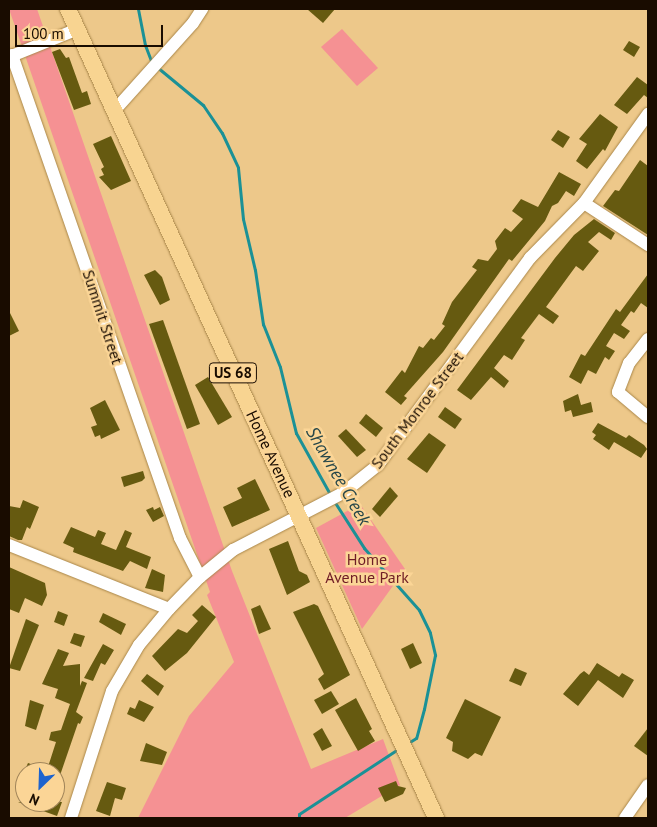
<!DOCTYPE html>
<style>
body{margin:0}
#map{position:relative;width:657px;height:827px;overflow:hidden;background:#edc88a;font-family:"PT Sans",sans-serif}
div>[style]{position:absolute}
.green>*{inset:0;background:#f59193}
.stream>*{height:3px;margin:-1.5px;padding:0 1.5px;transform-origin:1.5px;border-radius:1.5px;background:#1b9196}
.building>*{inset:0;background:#665a10}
.roads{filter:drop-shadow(0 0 1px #aa874a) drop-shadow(0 0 1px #aa874a)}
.minor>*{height:12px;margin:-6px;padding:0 6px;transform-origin:6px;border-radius:6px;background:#fff}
.major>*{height:16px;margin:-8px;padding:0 8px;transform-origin:8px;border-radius:8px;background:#f8d491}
span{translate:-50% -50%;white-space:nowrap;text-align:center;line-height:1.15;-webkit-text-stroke:5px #fbd596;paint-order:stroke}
.shield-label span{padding:1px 4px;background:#fbd596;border:1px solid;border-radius:4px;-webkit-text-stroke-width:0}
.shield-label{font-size:15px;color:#190c00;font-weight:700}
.street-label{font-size:16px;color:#190c00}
.park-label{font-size:16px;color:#6f1d25}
.water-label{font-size:18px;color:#274749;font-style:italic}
.frame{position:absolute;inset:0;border:10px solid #190c00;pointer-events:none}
.north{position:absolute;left:15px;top:762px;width:50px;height:50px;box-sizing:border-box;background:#fbd596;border:1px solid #a1855a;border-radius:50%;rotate:204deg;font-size:14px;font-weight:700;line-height:20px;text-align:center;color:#190c00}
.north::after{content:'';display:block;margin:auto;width:18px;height:22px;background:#1d63ce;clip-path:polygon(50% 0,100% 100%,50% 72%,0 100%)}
.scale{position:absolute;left:15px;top:25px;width:148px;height:22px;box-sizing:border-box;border:2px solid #190c00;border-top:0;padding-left:6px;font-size:15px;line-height:18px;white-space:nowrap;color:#190c00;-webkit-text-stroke:4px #fbd596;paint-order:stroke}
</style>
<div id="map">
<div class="green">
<div style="clip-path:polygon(9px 9px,37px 9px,232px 571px,311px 769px,383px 739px,400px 785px,345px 818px,138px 818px,189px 716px,234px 662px,207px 595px,210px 592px)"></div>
<div style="clip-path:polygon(342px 29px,378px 68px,357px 86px,321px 47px)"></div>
<div style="clip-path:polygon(360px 504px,405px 569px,362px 629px,316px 528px)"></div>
</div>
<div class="stream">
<div style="left:138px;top:9px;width:37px;rotate:79deg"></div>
<div style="left:145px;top:45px;width:19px;rotate:69deg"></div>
<div style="left:157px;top:67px;width:60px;rotate:39.6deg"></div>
<div style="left:203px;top:105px;width:34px;rotate:56deg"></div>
<div style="left:222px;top:133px;width:38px;rotate:65deg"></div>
<div style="left:238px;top:168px;width:51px;rotate:84.4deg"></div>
<div style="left:243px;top:219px;width:52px;rotate:76.8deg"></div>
<div style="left:255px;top:270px;width:55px;rotate:81.6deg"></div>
<div style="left:263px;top:324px;width:46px;rotate:68.4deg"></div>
<div style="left:280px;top:367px;width:68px;rotate:76.4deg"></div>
<div style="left:296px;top:433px;width:72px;rotate:60.9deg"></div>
<div style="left:334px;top:501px;width:56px;rotate:57.4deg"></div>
<div style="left:364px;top:548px;width:83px;rotate:48.4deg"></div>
<div style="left:419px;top:610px;width:25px;rotate:64deg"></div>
<div style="left:430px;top:633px;width:23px;rotate:77deg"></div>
<div style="left:435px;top:655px;width:55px;rotate:101.5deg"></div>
<div style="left:424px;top:709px;width:30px;rotate:105deg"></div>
<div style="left:416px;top:738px;width:9px;rotate:148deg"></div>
<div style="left:299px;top:818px;width:4px;rotate:-90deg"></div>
<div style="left:299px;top:814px;width:118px;rotate:-33.3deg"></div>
</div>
<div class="building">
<div style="clip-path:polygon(307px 9px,335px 9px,323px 23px)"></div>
<div style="clip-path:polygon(629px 41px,640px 47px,634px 57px,623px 50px)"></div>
<div style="clip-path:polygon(60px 49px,66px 58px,69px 57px,82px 93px,87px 91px,91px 104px,74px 110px,52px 52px)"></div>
<div style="clip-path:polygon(637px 77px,648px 85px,648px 98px,644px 95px,627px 114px,614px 105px)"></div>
<div style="clip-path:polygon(600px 114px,618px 127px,605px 151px,603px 149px,587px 169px,576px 161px,587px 144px,579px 139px)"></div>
<div style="clip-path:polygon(558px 130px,570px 137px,563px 148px,551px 140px)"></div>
<div style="clip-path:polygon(111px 136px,131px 181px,111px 190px,99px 177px,104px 175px,101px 169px,104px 167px,93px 144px)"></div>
<div style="clip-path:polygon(640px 160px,648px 166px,648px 235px,603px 206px,615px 190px,619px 191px)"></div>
<div style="clip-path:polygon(559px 172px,581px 184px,574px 196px,566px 191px,558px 203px,552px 206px,545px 221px,512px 261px,509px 259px,443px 352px,404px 396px,407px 398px,401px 405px,385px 392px,402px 370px,405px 373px,419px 346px,423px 348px,431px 338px,434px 340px,445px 326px,442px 324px,452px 302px,477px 270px,472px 267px,478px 259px,488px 261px,497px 249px,495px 241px,505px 228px,511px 232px,523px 219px,512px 211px,521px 199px,538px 207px)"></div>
<div style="clip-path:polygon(594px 219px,615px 233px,611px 240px,599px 232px,588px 242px,599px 251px,583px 271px,576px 266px,546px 307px,559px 316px,553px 324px,539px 314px,521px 338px,525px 340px,512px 360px,504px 355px,494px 368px,509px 381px,504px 388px,491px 377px,471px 400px,457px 390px,555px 258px,574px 235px)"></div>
<div style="clip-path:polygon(155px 270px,162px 277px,170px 300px,160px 305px,144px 275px)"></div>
<div style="clip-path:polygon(648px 274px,648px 308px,641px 303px,634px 313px,631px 311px,621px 325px,630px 331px,624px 339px,614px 333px,606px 346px,615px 351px,609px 360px,605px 357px,596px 374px,588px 370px,581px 384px,569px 377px,581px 354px,585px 356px,616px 309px,620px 312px)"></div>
<div style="clip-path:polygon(9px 311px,19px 331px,9px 336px)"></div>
<div style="clip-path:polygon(163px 320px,200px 424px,187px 429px,149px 324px)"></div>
<div style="clip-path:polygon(208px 377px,232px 417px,218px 425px,195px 385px)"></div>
<div style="clip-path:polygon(578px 394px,581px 405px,591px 402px,593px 412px,573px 417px,571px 410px,565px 412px,563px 401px)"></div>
<div style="clip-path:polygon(105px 400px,120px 430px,101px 439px,100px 435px,95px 437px,91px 427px,97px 425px,90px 408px)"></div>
<div style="clip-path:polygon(445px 407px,462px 419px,455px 429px,438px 417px)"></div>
<div style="clip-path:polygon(366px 414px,383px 428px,376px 437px,359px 423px)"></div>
<div style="clip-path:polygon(598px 423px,626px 438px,629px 435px,644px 445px,647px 449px,641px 458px,614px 442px,609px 450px,593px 439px,596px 435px,592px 432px)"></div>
<div style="clip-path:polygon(346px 429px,366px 450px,357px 457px,338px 436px)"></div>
<div style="clip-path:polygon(429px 433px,446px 445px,427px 473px,407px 459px)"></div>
<div style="clip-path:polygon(143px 471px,145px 478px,142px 481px,124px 487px,121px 477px)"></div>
<div style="clip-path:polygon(255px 479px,270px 510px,232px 527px,223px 507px,242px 498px,237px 488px)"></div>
<div style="clip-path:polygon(390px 487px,398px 496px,380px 517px,372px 509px)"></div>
<div style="clip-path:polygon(23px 500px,39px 507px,30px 529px,27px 527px,22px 540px,18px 540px,9px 536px,9px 506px,20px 508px)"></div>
<div style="clip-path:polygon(153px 507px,154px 510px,160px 507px,164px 516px,153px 522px,146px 510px)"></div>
<div style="clip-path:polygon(71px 527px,95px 537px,98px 530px,106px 533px,101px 544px,116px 550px,125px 530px,132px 533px,126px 547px,151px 557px,147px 569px,130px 561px,123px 571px,73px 552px,74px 548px,63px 543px)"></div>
<div style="clip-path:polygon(288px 541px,299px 571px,307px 575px,310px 582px,287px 595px,269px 549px)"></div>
<div style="clip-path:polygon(9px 567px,45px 583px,47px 595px,42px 606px,25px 598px,19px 613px,9px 609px)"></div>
<div style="clip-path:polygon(152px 569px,165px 575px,163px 592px,145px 588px)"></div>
<div style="clip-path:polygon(314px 604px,318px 606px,350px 675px,324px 690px,318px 679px,324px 674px,293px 612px)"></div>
<div style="clip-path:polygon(202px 605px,216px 617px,187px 653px,165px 671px,152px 656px,178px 629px,187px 633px,198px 621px,192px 615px)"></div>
<div style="clip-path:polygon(260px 605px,271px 629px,259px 634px,251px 609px)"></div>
<div style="clip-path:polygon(58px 611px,68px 615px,64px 626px,54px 622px)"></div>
<div style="clip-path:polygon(103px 613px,126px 624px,121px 635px,99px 622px)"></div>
<div style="clip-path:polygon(26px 619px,39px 625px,20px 671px,9px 668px)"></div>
<div style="clip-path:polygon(74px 633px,85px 636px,81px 647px,70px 643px)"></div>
<div style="clip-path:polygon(413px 643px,422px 663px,410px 669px,401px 649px)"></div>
<div style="clip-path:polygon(103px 644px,114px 650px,105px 665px,101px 663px,93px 681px,84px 678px)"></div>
<div style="clip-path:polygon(58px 649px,69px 653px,63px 666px,80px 664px,80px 686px,82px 681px,87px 683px,76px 712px,83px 717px,80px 724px,78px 723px,56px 787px,55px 772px,24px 772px,28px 763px,47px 770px,56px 742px,49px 740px,51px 732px,61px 730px,70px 704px,55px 698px,58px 689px,42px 684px)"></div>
<div style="clip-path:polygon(597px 663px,619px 677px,622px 673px,634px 680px,623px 698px,598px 680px,578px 706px,563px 694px,580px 674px,584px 671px,589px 675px)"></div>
<div style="clip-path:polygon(515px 668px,527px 673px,521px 686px,509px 681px)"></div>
<div style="clip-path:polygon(147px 674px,164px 686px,158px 696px,141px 681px)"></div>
<div style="clip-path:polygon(331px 691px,339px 704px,322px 714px,314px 700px)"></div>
<div style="clip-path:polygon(356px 698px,372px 729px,369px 731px,375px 741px,358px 751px,335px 710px)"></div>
<div style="clip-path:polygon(465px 699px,501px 717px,482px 756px,475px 753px,468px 759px,452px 751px,453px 742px,446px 738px)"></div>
<div style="clip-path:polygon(30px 700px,44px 705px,36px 730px,25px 726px)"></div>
<div style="clip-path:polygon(139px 700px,154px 707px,144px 722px,127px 714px,130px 707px,135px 709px)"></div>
<div style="clip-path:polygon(322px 728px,332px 746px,322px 751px,313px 734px)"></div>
<div style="clip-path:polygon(648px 728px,648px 756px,634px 746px)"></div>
<div style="clip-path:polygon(146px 743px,167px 752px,162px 765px,140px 761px)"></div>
<div style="clip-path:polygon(396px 781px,398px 786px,406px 788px,403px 794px,385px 802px,378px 788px)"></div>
<div style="clip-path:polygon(107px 782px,126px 788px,122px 800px,115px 798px,110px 816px,96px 811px)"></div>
<div style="clip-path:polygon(18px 802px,62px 802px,57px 816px)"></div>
</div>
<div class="roads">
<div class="minor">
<div style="left:12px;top:55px;width:511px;rotate:70.82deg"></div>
<div style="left:180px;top:538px;width:44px;rotate:62.9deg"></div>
<div style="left:9px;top:57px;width:74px;rotate:-22.1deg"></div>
<div style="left:114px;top:111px;width:118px;rotate:-48.1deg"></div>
<div style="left:193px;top:23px;width:17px;rotate:-57deg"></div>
<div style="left:584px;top:203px;width:77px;rotate:33.3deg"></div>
<div style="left:648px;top:339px;width:31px;rotate:128deg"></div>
<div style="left:629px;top:363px;width:31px;rotate:111deg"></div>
<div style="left:618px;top:392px;width:39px;rotate:40deg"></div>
<div style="left:9px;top:545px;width:172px;rotate:21.8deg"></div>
<div style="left:71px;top:818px;width:133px;rotate:-72.1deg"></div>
<div style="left:112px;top:691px;width:53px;rotate:-59.6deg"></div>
<div style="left:139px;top:645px;width:47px;rotate:-50.2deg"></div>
<div style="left:169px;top:609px;width:45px;rotate:-45.9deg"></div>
<div style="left:200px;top:577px;width:43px;rotate:-39.3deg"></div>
<div style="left:233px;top:550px;width:124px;rotate:-27.4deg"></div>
<div style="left:343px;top:493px;width:45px;rotate:-38.7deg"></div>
<div style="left:378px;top:465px;width:257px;rotate:-53.7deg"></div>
<div style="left:530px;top:258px;width:77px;rotate:-45.5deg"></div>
<div style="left:584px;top:203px;width:110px;rotate:-54.3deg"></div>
<div style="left:625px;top:818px;width:40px;rotate:-55.1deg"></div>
</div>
<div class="major">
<div style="left:68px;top:9px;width:889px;rotate:65.54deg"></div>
</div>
</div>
<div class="shield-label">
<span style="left:233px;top:373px">US 68</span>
</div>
<div class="street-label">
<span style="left:103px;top:317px;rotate:72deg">Summit Street</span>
<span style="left:417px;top:410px;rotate:-53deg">South Monroe Street</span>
<span style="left:271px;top:454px;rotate:65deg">Home Avenue</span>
</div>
<div class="park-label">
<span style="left:367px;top:568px">Home<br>Avenue Park</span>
</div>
<div class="water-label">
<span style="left:338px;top:476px;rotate:60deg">Shawnee Creek</span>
</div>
<div class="frame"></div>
<div class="north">N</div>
<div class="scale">100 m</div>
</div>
